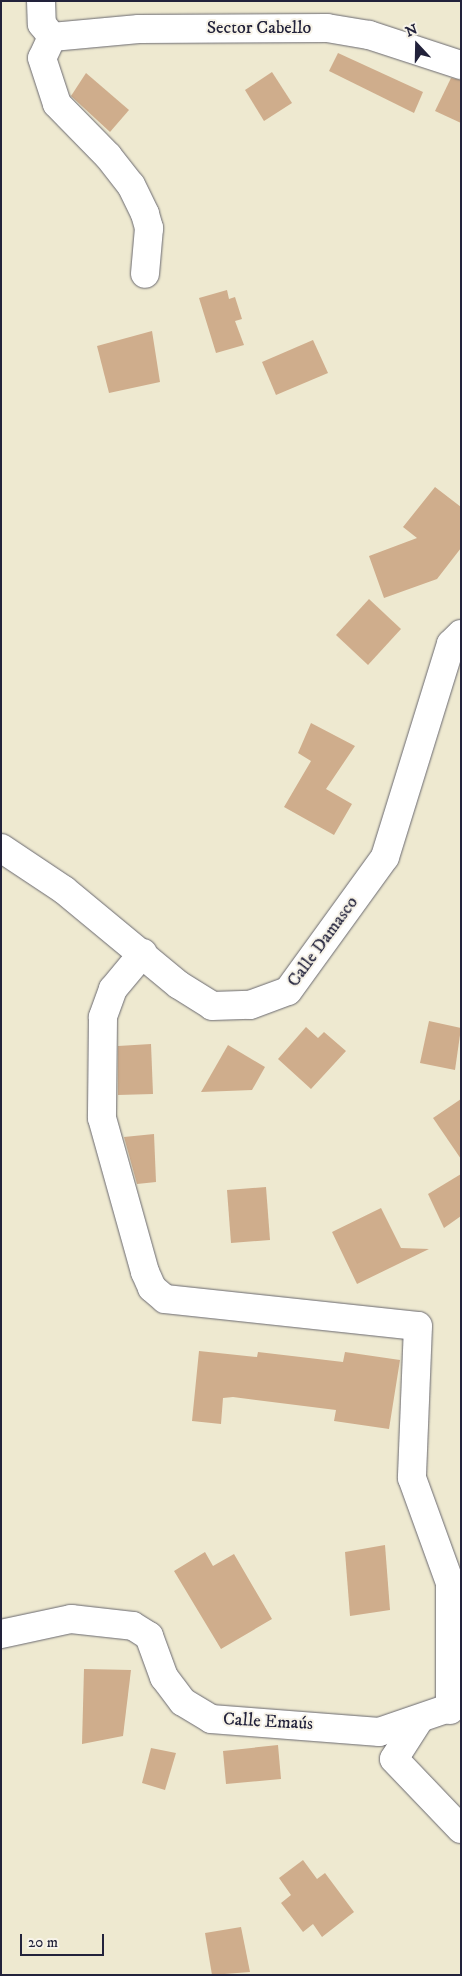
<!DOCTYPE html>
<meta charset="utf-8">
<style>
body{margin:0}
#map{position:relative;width:462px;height:1976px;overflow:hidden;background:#eee9d0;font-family:"IM FELL DW Pica",serif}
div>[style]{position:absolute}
.building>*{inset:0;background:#cfad8c}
.roads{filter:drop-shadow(0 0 1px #69686f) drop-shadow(0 0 1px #69686f)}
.minor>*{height:28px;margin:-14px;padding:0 14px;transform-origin:14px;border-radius:14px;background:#fff}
span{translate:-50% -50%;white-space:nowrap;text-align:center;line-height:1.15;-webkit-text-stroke:4px #f7f3e8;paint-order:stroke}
.street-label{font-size:18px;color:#22223b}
.frame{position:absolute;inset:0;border:2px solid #22223b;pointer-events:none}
.north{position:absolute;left:392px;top:20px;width:50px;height:50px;-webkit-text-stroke:4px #f7f3e8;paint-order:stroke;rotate:339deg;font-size:14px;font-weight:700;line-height:20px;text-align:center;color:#22223b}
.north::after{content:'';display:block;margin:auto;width:18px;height:22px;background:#22223b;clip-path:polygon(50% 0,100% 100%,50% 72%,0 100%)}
.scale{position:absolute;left:20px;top:1934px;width:84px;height:22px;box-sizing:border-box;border:2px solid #22223b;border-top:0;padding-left:6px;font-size:15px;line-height:18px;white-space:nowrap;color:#22223b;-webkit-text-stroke:4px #f7f3e8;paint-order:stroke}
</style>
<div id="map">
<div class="building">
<div style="clip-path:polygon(338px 53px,423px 92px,414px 113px,329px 71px)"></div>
<div style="clip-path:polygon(272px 72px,292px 103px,264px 121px,245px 90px)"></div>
<div style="clip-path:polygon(86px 73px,129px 110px,110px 132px,71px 96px)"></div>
<div style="clip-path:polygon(451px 78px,461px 80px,461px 123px,435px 111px)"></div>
<div style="clip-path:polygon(227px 290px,229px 299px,235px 297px,242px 319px,235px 321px,244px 345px,216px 353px,199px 298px)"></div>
<div style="clip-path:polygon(152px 331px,160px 382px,109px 393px,97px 346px)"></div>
<div style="clip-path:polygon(313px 340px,328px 373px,276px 395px,262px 362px)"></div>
<div style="clip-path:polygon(435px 487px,461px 507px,461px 548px,437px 579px,384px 598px,369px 556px,417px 538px,403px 527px)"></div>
<div style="clip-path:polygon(369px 599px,401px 629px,368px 665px,336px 635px)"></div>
<div style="clip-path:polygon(311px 723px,355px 746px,326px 789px,352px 804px,334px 835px,284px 807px,311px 761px,298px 753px)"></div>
<div style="clip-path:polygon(429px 1021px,461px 1028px,455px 1070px,420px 1063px)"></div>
<div style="clip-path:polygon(306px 1027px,318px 1038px,324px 1032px,346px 1051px,311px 1089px,278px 1059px)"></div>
<div style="clip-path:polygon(151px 1044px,153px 1094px,118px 1095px,118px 1046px)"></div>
<div style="clip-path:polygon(228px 1045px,265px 1067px,252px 1090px,201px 1092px)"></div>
<div style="clip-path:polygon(461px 1099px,461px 1159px,433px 1118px)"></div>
<div style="clip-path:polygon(154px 1134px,156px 1182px,137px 1184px,124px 1137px)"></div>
<div style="clip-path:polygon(461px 1174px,461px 1216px,444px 1228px,428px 1194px)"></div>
<div style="clip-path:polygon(266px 1187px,270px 1240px,231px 1243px,227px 1190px)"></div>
<div style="clip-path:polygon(381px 1208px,401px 1248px,429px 1249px,357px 1284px,332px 1232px)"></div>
<div style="clip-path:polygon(199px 1351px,257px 1357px,258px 1352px,343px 1362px,345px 1352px,400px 1360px,389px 1429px,334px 1421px,336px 1410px,233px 1397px,223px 1398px,221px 1424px,192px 1421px)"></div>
<div style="clip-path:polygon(385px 1545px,390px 1610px,350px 1616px,345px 1552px)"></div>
<div style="clip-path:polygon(205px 1552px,213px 1566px,234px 1554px,272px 1619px,221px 1649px,174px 1571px)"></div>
<div style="clip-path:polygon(84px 1669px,131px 1670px,123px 1736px,82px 1744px)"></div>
<div style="clip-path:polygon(278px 1745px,281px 1779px,226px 1784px,223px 1751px)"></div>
<div style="clip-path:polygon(151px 1748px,176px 1753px,165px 1790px,142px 1783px)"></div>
<div style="clip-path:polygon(303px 1860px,317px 1879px,325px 1873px,354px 1912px,322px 1937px,313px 1924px,303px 1932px,281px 1903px,291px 1895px,279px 1878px)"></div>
<div style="clip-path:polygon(241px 1927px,250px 1972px,212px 1975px,205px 1933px)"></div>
</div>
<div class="roads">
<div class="minor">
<div style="left:41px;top:1px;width:23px;rotate:88deg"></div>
<div style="left:42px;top:24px;width:16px;rotate:52deg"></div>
<div style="left:52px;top:37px;width:87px;rotate:-5.3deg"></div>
<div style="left:139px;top:29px;width:188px;rotate:-0.3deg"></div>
<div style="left:327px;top:28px;width:43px;rotate:9.5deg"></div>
<div style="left:369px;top:35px;width:97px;rotate:18.1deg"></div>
<div style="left:52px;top:37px;width:23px;rotate:115deg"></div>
<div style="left:42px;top:58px;width:48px;rotate:71.9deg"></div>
<div style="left:57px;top:104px;width:73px;rotate:45.6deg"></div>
<div style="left:108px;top:156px;width:37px;rotate:52deg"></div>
<div style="left:131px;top:185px;width:32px;rotate:64deg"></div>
<div style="left:145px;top:214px;width:15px;rotate:74deg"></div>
<div style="left:149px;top:228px;width:46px;rotate:95deg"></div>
<div style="left:1px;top:848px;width:76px;rotate:33.7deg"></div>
<div style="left:64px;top:890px;width:149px;rotate:39.6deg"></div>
<div style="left:179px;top:985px;width:39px;rotate:32deg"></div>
<div style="left:212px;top:1006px;width:38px;rotate:-2deg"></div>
<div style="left:250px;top:1005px;width:40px;rotate:-20.2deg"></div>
<div style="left:288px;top:991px;width:165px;rotate:-54.1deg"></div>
<div style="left:385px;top:857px;width:223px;rotate:-72.8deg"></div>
<div style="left:451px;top:644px;width:14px;rotate:-45deg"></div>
<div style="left:143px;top:953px;width:47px;rotate:129.8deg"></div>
<div style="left:113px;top:989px;width:30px;rotate:110deg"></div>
<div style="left:103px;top:1017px;width:101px;rotate:90.6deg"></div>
<div style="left:102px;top:1118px;width:160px;rotate:74.4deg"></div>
<div style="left:145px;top:1272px;width:17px;rotate:66deg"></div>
<div style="left:152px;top:1288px;width:17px;rotate:40deg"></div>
<div style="left:165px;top:1299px;width:254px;rotate:6.1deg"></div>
<div style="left:418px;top:1326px;width:152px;rotate:92.3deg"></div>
<div style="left:412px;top:1478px;width:112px;rotate:70.1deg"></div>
<div style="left:450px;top:1583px;width:127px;rotate:90deg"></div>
<div style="left:1px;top:1634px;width:72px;rotate:-12.1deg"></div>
<div style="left:71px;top:1619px;width:62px;rotate:6.4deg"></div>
<div style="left:133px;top:1626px;width:19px;rotate:32deg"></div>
<div style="left:149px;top:1636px;width:44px;rotate:69.9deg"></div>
<div style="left:164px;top:1677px;width:31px;rotate:53deg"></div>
<div style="left:183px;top:1702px;width:33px;rotate:31deg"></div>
<div style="left:211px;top:1719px;width:169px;rotate:4.4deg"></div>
<div style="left:379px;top:1732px;width:87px;rotate:-18.9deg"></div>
<div style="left:419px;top:1720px;width:46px;rotate:122.7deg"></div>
<div style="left:394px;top:1759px;width:97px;rotate:46.3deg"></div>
</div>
</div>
<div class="street-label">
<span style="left:259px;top:28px">Sector Cabello</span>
<span style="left:323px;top:942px;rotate:-54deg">Calle Damasco</span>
<span style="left:268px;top:1722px;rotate:3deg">Calle Emaús</span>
</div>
<div class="frame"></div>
<div class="north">N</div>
<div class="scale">20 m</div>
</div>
